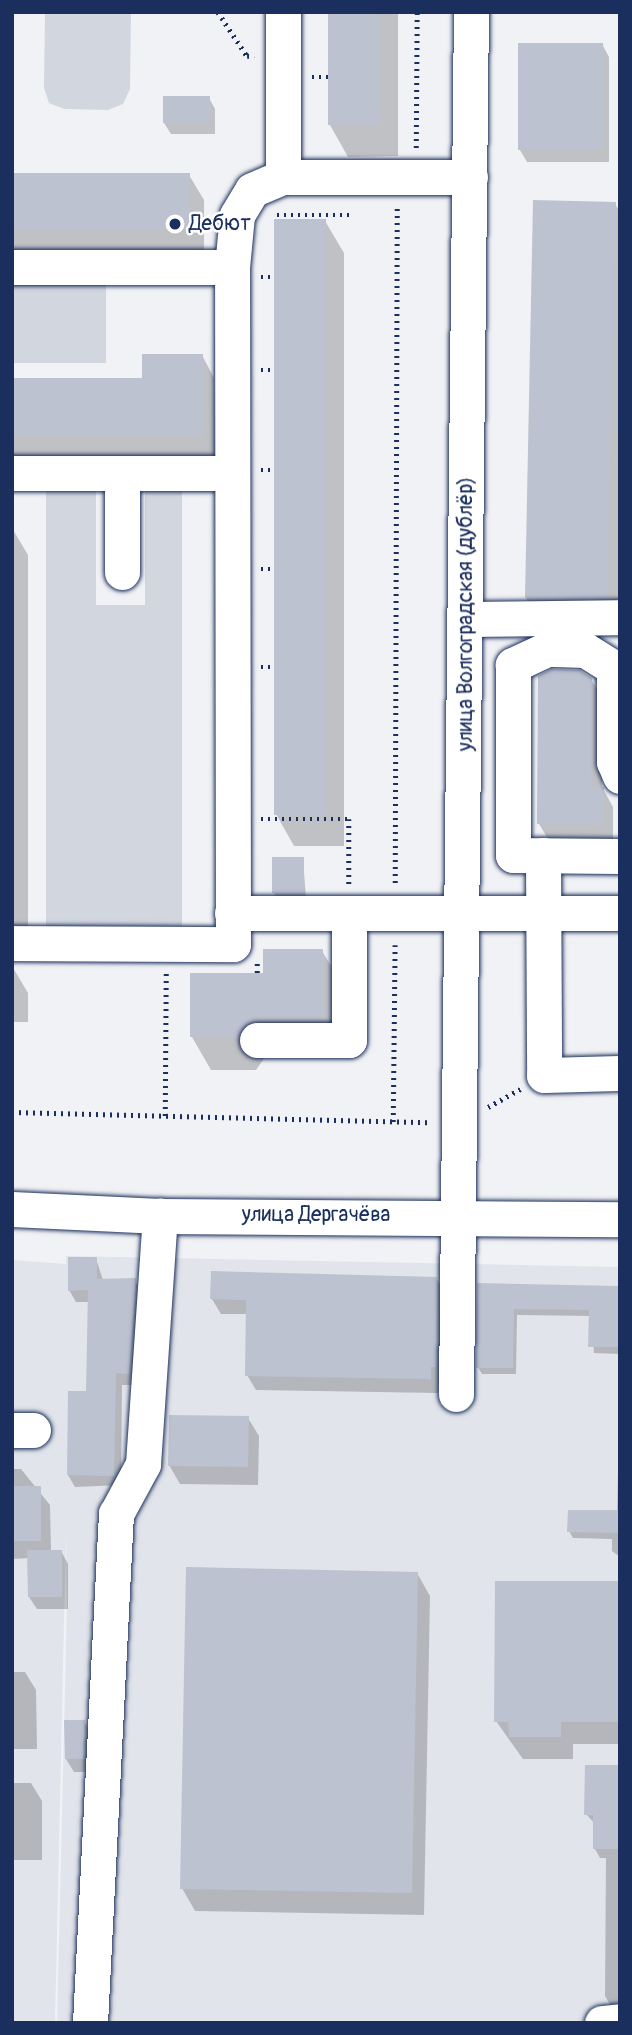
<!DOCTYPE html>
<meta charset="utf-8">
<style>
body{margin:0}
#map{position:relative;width:632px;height:2035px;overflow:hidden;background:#f1f2f5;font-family:Pangolin,sans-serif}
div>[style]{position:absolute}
.built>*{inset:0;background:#e1e4ea}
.green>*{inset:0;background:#d2d6df}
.shadow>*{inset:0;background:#0003}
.building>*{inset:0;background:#bcc2d0}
.path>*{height:4.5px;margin-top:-2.25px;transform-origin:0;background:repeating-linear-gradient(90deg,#1b2f5e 0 2px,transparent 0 7px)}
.roads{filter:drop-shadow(0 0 2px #1b2f5e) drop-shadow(0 0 2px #1b2f5e)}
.minor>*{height:35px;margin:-17.5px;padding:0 17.5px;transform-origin:17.5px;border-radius:17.5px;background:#fff}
.dots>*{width:19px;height:19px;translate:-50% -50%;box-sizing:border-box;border:4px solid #fff;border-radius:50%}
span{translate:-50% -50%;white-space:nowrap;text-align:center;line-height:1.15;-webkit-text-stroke:5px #fff;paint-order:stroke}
.poi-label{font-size:21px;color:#1b2f5e}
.left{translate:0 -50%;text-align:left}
.street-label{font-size:21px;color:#1b2f5e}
.frame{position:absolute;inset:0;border:14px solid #1b2f5e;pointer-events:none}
</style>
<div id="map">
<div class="built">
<div style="clip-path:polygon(66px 1256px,620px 1267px,620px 2023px,57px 2023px,67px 1606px,66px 1534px,55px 2023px,12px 2023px,12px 1260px,66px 1264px)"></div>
</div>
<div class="green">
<div style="clip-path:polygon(45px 12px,131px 12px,130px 89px,123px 104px,108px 110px,64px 109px,49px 103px,44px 88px)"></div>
<div style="clip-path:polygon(12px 278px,106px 278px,106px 363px,12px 363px)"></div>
<div style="clip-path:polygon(46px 490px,96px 490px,96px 605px,145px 605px,145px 490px,182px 490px,182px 926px,46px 926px)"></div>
</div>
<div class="shadow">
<div style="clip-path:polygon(330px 12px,398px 12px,398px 156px,348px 157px,330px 125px)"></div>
<div style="clip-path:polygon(602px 44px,609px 57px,609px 162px,527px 162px,520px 150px)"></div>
<div style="clip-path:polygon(209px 98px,215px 109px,215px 134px,171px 134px,164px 123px)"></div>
<div style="clip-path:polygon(12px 175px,189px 175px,204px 200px,204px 254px,12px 254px)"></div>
<div style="clip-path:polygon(615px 204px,620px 212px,620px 602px,539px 620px,526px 598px)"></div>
<div style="clip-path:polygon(325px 221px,344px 253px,344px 846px,294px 846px,276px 814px)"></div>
<div style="clip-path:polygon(202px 355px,214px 378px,215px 457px,12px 457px,12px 380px,144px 380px)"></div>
<div style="clip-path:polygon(12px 528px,28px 555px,28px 952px,12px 960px)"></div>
<div style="clip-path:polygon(591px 679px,602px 698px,602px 787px,613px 807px,613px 842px,550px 842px,539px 824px)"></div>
<div style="clip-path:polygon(303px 859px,306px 898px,277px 898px,273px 892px)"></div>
<div style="clip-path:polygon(322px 951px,342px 984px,342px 1050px,270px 1050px,256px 1070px,211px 1070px,192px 1037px,265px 975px)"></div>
<div style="clip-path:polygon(12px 966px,28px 993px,28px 1022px,12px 1022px)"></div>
<div style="clip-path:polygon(96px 1259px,103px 1280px,135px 1280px,141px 1292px,135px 1385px,122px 1385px,121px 1485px,75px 1487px,68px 1475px,88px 1393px,90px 1302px,76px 1302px,69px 1290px)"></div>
<div style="clip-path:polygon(436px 1278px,445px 1293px,438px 1393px,256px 1390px,247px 1375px,248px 1314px,221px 1314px,212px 1299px)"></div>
<div style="clip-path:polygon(479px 1285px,617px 1287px,620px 1354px,594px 1353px,591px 1316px,517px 1315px,516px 1374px,482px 1374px,478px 1367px)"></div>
<div style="clip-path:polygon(620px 1390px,620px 1557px,612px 1551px,612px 1539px,573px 1538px,569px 1531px,617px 1512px)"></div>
<div style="clip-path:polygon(248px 1418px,259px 1436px,258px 1485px,180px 1484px,169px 1465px)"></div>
<div style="clip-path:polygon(12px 1469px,21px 1469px,50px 1505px,51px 1551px,61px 1551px,68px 1564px,68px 1609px,37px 1609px,29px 1597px,29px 1558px,12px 1559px)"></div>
<div style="clip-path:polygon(417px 1573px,430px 1596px,424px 1915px,195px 1911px,182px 1888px)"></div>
<div style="clip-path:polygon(620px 1583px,620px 1744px,573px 1744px,573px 1759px,523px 1759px,496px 1721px)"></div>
<div style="clip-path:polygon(12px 1672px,25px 1672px,36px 1690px,37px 1749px,12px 1749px)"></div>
<div style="clip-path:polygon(84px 1722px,92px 1734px,90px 1772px,74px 1772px,66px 1759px)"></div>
<div style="clip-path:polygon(620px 1767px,620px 2006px,611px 2006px,605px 1996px,606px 1858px,600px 1858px,595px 1849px,595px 1824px,586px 1814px)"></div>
<div style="clip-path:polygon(12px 1783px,31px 1783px,42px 1801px,42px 1860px,12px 1860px)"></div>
</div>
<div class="building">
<div style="clip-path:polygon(328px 12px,380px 12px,380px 125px,328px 125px)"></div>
<div style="clip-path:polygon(518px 43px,603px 43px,603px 150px,518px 150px)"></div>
<div style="clip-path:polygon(163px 96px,210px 96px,210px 123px,163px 123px)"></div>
<div style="clip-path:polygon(12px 173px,190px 173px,190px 229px,12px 229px)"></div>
<div style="clip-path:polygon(533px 200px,616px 202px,607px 597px,525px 598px)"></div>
<div style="clip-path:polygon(274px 219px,326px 219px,326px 815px,274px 815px)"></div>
<div style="clip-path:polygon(142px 354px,203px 354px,203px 435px,12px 435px,12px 378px,142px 378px)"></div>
<div style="clip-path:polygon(551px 669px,579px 670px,592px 678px,592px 785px,604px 787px,604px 824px,537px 824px,538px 676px)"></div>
<div style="clip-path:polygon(272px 857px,304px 857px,304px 893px,272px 893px)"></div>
<div style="clip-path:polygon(263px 949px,323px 949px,324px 1018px,251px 1018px,237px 1037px,190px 1037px,190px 973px,263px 973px)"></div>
<div style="clip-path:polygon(68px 1257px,97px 1257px,97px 1279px,136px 1278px,129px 1374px,116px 1373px,114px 1476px,67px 1475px,68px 1391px,86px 1391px,88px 1290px,68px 1291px)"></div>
<div style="clip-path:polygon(211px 1271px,437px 1277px,436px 1367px,431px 1367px,431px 1379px,245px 1376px,246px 1300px,210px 1299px)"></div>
<div style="clip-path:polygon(477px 1283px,618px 1286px,620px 1347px,588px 1347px,589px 1310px,514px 1309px,513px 1368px,476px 1368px)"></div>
<div style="clip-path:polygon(169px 1415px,249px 1416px,248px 1467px,168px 1466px)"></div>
<div style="clip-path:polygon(12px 1486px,41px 1486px,41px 1541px,12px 1541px)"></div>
<div style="clip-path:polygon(568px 1510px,620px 1510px,620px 1533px,567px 1532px)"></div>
<div style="clip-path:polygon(27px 1550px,62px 1550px,62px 1597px,28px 1597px)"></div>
<div style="clip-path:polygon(186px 1567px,418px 1572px,412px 1893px,180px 1889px)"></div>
<div style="clip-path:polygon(495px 1581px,620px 1581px,620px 1722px,561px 1722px,561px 1737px,509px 1737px,508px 1722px,494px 1722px)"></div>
<div style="clip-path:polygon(64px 1720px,85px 1720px,83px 1759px,65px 1759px)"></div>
<div style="clip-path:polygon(585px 1765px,620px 1765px,620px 1849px,593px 1849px,593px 1815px,584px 1815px)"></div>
</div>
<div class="path">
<div style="left:218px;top:12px;width:53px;rotate:56.6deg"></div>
<div style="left:247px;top:56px;width:7px;rotate:-8deg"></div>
<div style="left:312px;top:77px;width:16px"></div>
<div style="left:416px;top:148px;width:136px;rotate:-89.6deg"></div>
<div style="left:277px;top:215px;width:72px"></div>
<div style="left:261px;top:277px;width:13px"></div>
<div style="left:261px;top:370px;width:13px"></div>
<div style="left:261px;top:470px;width:13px"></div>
<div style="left:261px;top:569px;width:13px"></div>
<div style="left:261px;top:667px;width:13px"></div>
<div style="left:261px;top:819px;width:88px"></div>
<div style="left:349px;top:819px;width:65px;rotate:90deg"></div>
<div style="left:395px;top:883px;width:677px;rotate:-89.83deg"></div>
<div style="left:257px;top:973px;width:11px;rotate:-90deg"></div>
<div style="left:488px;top:1107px;width:37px;rotate:-29deg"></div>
<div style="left:12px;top:1112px;width:416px;rotate:1.4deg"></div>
<div style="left:165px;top:1116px;width:143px;rotate:-89.6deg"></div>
<div style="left:393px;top:1122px;width:177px;rotate:-89.4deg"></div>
</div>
<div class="roads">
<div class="minor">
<div style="left:283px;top:12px;width:165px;rotate:90deg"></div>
<div style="left:283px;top:177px;width:187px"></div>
<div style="left:12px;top:267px;width:220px"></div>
<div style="left:12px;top:473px;width:220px"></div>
<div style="left:122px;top:572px;width:99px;rotate:-90deg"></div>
<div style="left:466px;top:619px;width:154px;rotate:-0.7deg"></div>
<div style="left:620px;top:776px;width:15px;rotate:-113deg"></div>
<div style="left:614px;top:762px;width:94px;rotate:-90deg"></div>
<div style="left:614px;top:668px;width:34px;rotate:-148deg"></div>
<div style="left:585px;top:650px;width:38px;rotate:-178deg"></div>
<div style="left:547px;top:649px;width:38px;rotate:155deg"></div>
<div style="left:513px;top:665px;width:190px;rotate:90deg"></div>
<div style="left:513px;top:855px;width:107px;rotate:0.5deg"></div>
<div style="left:543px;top:855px;width:220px;rotate:89.7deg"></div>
<div style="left:544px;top:1075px;width:76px;rotate:-1.5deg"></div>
<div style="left:232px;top:913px;width:388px"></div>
<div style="left:13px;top:943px;width:220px;rotate:0.3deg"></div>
<div style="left:233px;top:944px;width:677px;rotate:-90.08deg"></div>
<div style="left:232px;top:267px;width:52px;rotate:-84.5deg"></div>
<div style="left:237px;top:215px;width:29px;rotate:-59deg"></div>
<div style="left:252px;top:190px;width:34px;rotate:-23deg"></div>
<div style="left:257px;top:1040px;width:92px"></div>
<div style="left:349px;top:1040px;width:127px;rotate:-90deg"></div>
<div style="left:12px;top:1209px;width:148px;rotate:2.7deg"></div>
<div style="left:160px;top:1216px;width:460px;rotate:0.4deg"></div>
<div style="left:456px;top:1394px;width:1382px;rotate:-89.38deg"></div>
<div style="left:12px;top:1430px;width:21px"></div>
<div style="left:90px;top:2023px;width:510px;rotate:-87.08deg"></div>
<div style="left:116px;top:1514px;width:57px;rotate:-61.6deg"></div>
<div style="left:143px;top:1464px;width:249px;rotate:-86.1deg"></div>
<div style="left:602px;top:2023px;width:18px;rotate:-6deg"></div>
</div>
</div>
<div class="dots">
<div style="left:175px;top:224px;background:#1b2f5e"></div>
</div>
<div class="poi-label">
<span class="left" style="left:189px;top:224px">Дебют</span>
</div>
<div class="street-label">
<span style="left:466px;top:614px;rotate:-90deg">улица Волгоградская (дублёр)</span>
<span style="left:316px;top:1215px">улица Дергачёва</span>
</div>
<div class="frame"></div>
</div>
